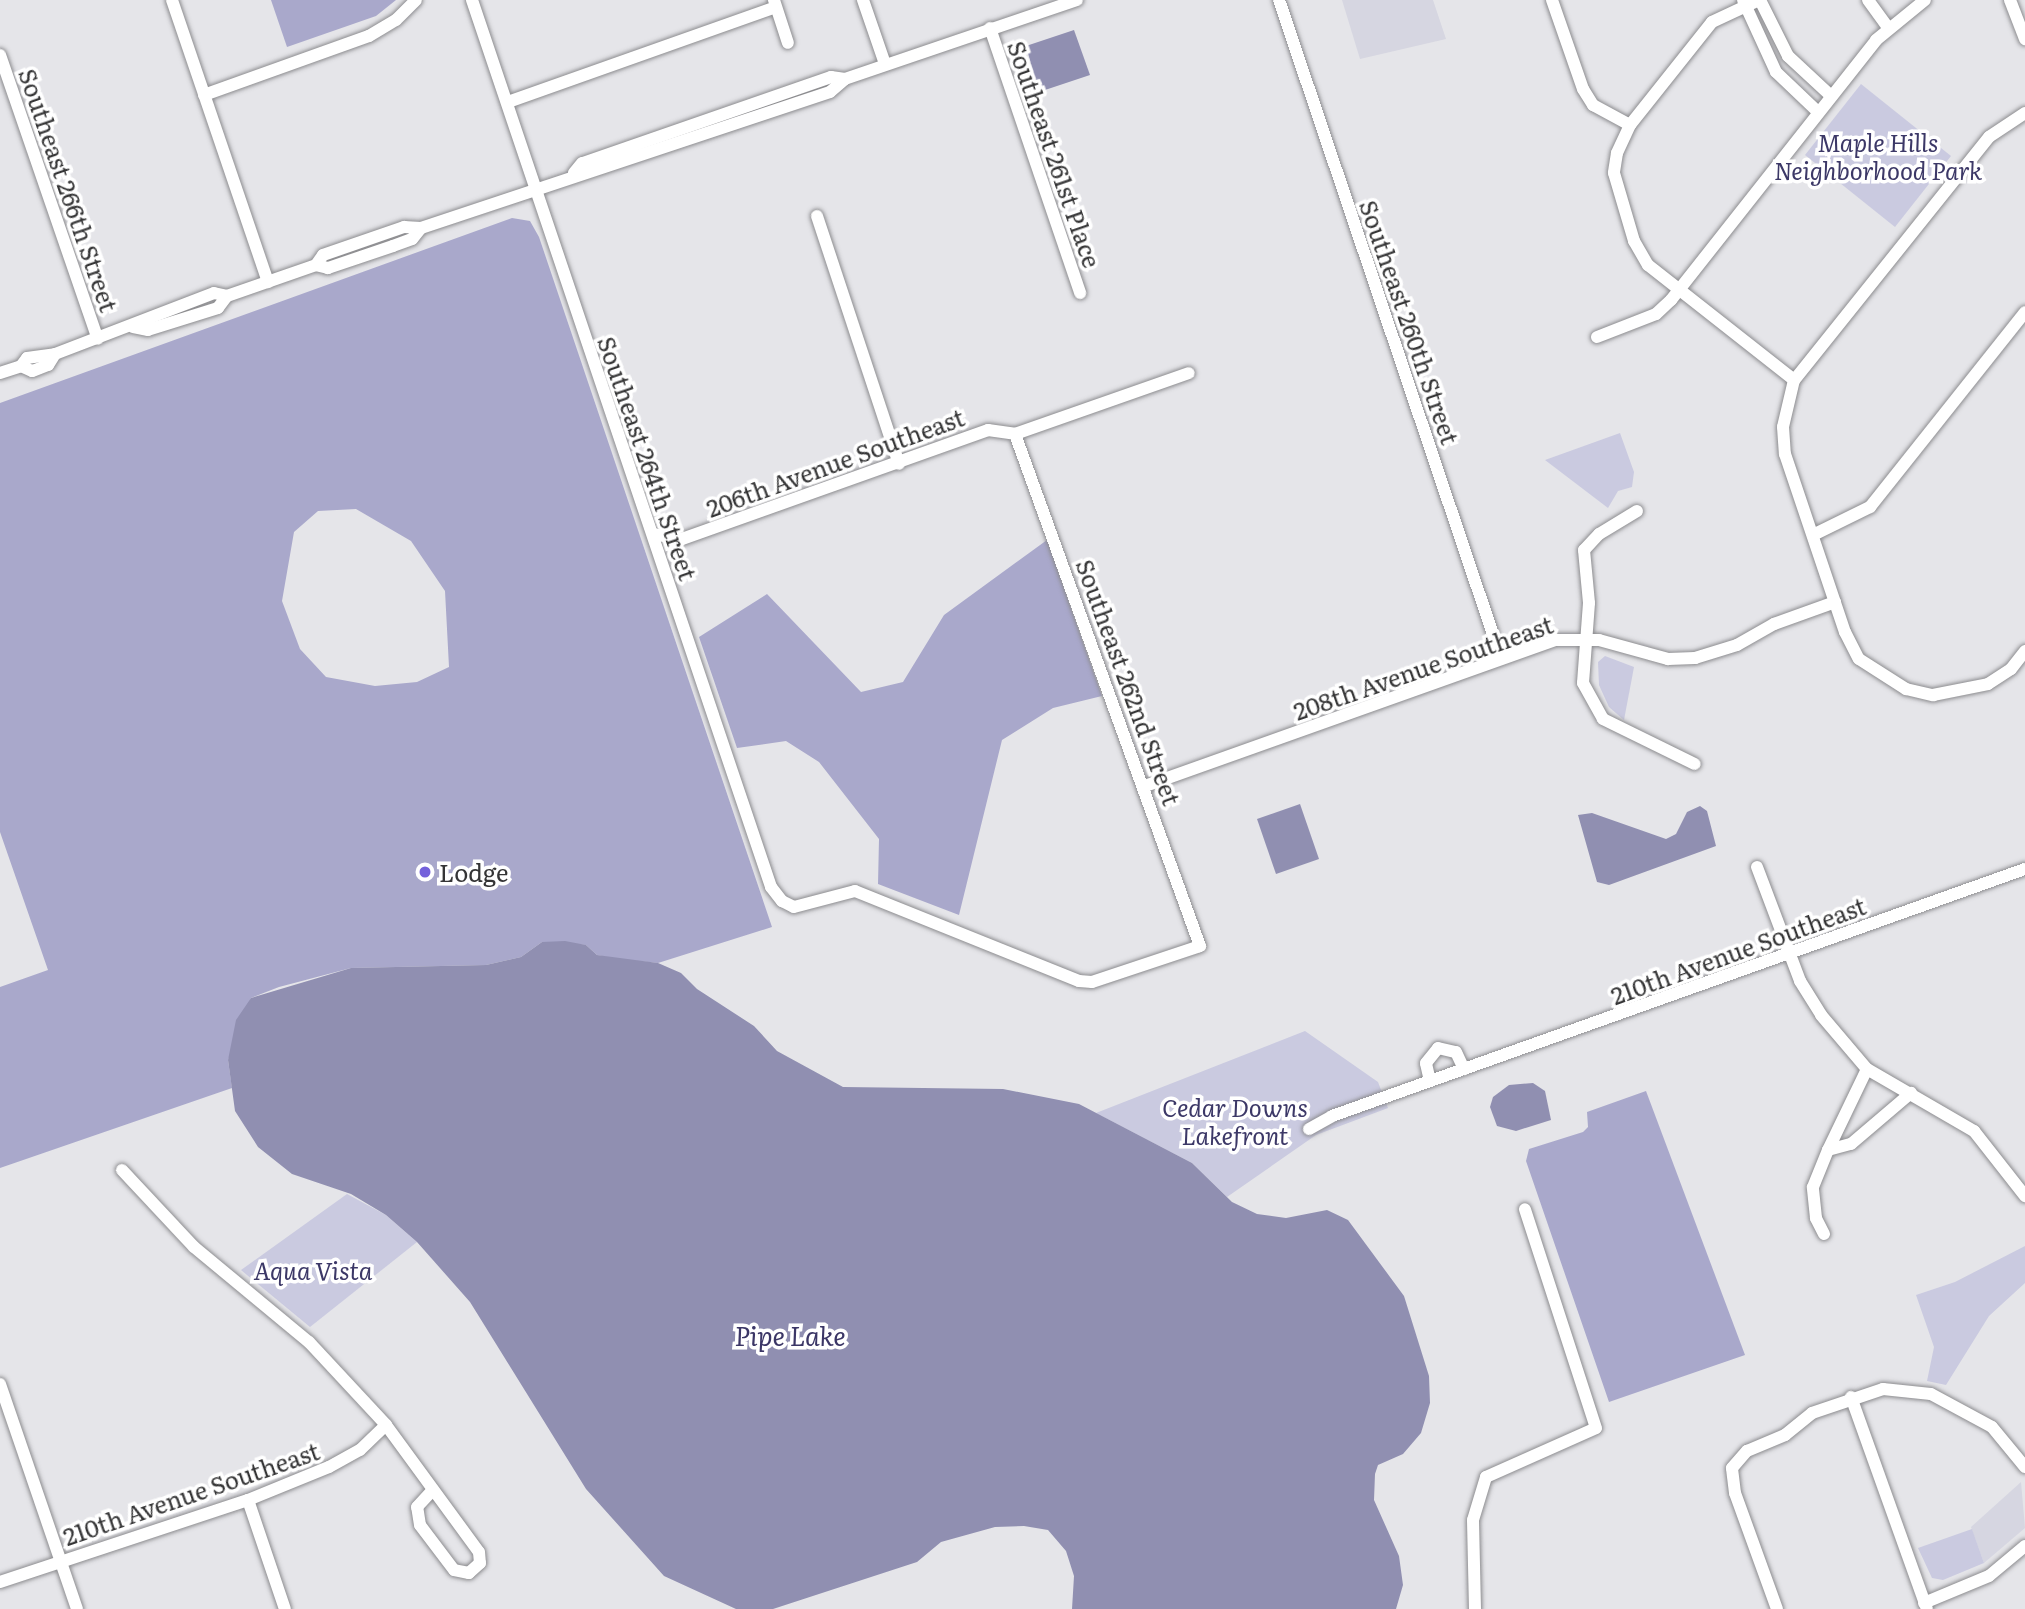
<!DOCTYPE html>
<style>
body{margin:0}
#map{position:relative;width:2025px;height:1609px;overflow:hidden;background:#e5e5e9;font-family:Literata,serif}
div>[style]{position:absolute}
.built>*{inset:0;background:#d6d6e1}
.green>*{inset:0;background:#cacae0}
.forest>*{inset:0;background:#a9a8cb}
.water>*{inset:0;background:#908fb1}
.roads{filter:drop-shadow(0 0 2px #8c8c8f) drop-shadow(0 0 2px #8c8c8f)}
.minor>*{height:12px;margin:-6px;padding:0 6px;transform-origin:6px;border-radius:6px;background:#fff}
.dots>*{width:19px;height:19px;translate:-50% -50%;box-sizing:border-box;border:4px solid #fff;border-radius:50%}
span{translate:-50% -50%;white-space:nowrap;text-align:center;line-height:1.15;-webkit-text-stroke:7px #fff;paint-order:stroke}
.park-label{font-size:24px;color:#3c3867;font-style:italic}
.street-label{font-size:24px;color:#353536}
.poi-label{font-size:24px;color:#353536}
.left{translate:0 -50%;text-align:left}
.water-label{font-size:26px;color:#3b3666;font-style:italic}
</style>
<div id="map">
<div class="built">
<div style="clip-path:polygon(1342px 0,1433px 0,1446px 39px,1360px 59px)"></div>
<div style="clip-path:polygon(2021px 1482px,2025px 1528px,1984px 1563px,1971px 1527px)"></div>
</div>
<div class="green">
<div style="clip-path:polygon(1861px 84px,1951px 156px,1895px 227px,1805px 155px)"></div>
<div style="clip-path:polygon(1620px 433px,1634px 472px,1632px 487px,1618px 491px,1608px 508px,1545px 460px)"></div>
<div style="clip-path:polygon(1605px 656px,1634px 667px,1624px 720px,1609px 707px,1599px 685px,1598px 662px)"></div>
<div style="clip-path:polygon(1305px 1031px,1378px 1082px,1388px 1108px,1316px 1135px,1227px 1197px,1192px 1163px,1096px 1113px)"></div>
<div style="clip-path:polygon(347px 1194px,386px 1215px,417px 1242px,310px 1327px,241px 1270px)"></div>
<div style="clip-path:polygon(2025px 1246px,2025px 1283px,1989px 1316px,1946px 1385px,1927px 1381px,1934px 1347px,1916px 1295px,1955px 1282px)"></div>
<div style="clip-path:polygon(1972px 1529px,1984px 1563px,1943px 1580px,1932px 1578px,1918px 1548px)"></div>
</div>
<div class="forest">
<div style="clip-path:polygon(271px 0,396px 0,376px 16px,287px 47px)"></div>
<div style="clip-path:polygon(evenodd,512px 218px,530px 221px,539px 237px,772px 927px,658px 963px,616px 959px,597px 955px,586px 945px,542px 942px,521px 957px,486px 965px,351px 968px,279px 987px,251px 998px,228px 1060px,232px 1088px,0 1168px,0 987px,48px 970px,0 832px,0 403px,512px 218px,356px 509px,411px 541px,445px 591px,449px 667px,417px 682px,375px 686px,326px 677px,300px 649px,282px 601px,294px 532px,318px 511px,356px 509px)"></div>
<div style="clip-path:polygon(1047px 540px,1102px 696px,1053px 708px,1002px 740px,959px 915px,878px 884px,879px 839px,819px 762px,786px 741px,737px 748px,699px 637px,767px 594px,861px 692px,903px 682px,944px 615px)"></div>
<div style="clip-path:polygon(1646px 1091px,1745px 1355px,1609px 1402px,1526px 1161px,1529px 1149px,1583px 1132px,1588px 1127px,1587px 1112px)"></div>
</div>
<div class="water">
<div style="clip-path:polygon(1074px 30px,1090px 75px,1039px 92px,1026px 46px)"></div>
<div style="clip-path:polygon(1300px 804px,1319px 859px,1276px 874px,1257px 819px)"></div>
<div style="clip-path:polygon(1700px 806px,1707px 811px,1716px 846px,1609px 885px,1597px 882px,1578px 815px,1592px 813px,1666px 839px,1676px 834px,1687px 812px)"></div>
<div style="clip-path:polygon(565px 941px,586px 945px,597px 955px,658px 963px,681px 973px,697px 989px,754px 1026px,777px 1051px,843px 1087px,1003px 1089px,1079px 1104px,1192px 1163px,1232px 1202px,1257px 1214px,1286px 1218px,1327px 1210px,1348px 1220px,1404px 1296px,1429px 1376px,1430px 1403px,1421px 1433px,1403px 1454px,1378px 1465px,1375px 1474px,1374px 1500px,1399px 1556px,1403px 1585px,1396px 1609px,1072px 1609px,1074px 1576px,1066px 1551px,1048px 1530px,1024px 1526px,995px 1527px,941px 1542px,917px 1562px,773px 1609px,736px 1609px,664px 1576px,586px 1489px,470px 1302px,417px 1242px,386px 1215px,351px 1194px,292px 1174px,258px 1147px,235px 1111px,228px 1060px,236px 1020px,251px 998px,351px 968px,486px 965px,521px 957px,542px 942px)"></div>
<div style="clip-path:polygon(1533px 1083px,1545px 1091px,1551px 1120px,1516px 1131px,1497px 1126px,1490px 1107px,1493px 1097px,1509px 1085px)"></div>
</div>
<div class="roads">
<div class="minor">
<div style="left:172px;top:0;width:298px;rotate:71.2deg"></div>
<div style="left:472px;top:0;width:936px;rotate:71.37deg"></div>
<div style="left:771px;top:887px;width:18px;rotate:52deg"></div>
<div style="left:782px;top:901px;width:13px;rotate:27deg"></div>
<div style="left:794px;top:907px;width:63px;rotate:-14.7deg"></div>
<div style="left:855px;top:891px;width:241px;rotate:21.9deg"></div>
<div style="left:1079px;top:981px;width:13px;rotate:4deg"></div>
<div style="left:1092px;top:982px;width:114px;rotate:-18.4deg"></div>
<div style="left:1200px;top:946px;width:544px;rotate:-109.87deg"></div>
<div style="left:774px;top:0;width:45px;rotate:72deg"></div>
<div style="left:863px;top:0;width:68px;rotate:71deg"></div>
<div style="left:1279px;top:0;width:694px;rotate:71.36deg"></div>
<div style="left:1552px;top:0;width:94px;rotate:70.8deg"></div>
<div style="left:1583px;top:89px;width:19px;rotate:58deg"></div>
<div style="left:1593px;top:105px;width:42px;rotate:28.4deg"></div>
<div style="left:1743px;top:0;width:79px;rotate:65.4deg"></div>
<div style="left:1776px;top:72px;width:58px;rotate:43.6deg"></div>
<div style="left:1759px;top:0;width:52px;rotate:154.9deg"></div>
<div style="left:1712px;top:22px;width:132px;rotate:128.5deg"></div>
<div style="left:1630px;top:125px;width:31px;rotate:115deg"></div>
<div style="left:1617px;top:153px;width:20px;rotate:99deg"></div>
<div style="left:1614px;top:173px;width:71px;rotate:73.6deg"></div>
<div style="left:1634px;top:241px;width:28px;rotate:60deg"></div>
<div style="left:1648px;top:265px;width:186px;rotate:38.2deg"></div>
<div style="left:1760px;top:0;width:63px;rotate:63.4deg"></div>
<div style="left:1788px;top:56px;width:59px;rotate:42.9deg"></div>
<div style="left:1868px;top:0;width:34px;rotate:54deg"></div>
<div style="left:2010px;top:0;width:42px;rotate:69deg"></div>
<div style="left:990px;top:28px;width:280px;rotate:71.2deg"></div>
<div style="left:0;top:55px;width:300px;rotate:71deg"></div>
<div style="left:845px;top:79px;width:245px;rotate:-18.8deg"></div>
<div style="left:204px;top:95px;width:175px;rotate:-19.7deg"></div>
<div style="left:369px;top:36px;width:31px;rotate:-31deg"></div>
<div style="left:396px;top:20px;width:28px;rotate:-45deg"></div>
<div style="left:508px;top:102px;width:284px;rotate:-19.5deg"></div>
<div style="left:2025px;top:113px;width:43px;rotate:146.3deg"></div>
<div style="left:1989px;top:137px;width:312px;rotate:128.7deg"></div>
<div style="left:1794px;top:380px;width:48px;rotate:103.2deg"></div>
<div style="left:1783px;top:427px;width:27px;rotate:86deg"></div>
<div style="left:1785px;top:454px;width:188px;rotate:71.4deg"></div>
<div style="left:1845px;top:632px;width:30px;rotate:63deg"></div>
<div style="left:1859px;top:659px;width:56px;rotate:32.6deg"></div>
<div style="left:1906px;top:689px;width:28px;rotate:13deg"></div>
<div style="left:1933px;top:695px;width:56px;rotate:-11.3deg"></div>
<div style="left:1988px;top:684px;width:27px;rotate:-33deg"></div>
<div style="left:2011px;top:669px;width:23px;rotate:-52deg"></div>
<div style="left:817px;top:216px;width:261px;rotate:71.7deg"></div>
<div style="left:421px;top:228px;width:431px;rotate:-18.4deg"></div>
<div style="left:830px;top:92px;width:20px;rotate:-41deg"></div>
<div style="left:845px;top:79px;width:14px;rotate:-172deg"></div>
<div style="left:831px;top:77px;width:263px;rotate:160.9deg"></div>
<div style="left:582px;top:163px;width:13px;rotate:129deg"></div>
<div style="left:227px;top:296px;width:94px;rotate:-19.2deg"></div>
<div style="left:316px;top:265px;width:12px;rotate:-55deg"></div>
<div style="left:323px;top:255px;width:86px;rotate:-19.1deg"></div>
<div style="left:404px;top:227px;width:17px;rotate:3deg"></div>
<div style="left:421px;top:228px;width:14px;rotate:129deg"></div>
<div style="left:412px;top:239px;width:20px;rotate:160deg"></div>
<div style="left:393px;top:246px;width:69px;rotate:161.3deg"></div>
<div style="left:328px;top:268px;width:12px;rotate:-166deg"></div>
<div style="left:1597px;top:337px;width:63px;rotate:-21.3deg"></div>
<div style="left:1656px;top:314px;width:21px;rotate:-43deg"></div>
<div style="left:1671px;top:300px;width:331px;rotate:-51.7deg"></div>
<div style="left:1876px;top:40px;width:63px;rotate:-39.2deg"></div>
<div style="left:55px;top:354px;width:170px;rotate:-21deg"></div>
<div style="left:214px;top:293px;width:13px;rotate:13deg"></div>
<div style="left:227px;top:296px;width:15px;rotate:127deg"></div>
<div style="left:218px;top:308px;width:73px;rotate:162.6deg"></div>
<div style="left:148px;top:330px;width:15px;rotate:-169deg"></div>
<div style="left:0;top:373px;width:22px;rotate:-18deg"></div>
<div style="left:21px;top:366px;width:10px;rotate:-53deg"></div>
<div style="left:27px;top:358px;width:28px;rotate:-8deg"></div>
<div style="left:55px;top:354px;width:13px;rotate:122deg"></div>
<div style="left:48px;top:365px;width:17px;rotate:159deg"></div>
<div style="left:32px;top:371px;width:12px;rotate:-156deg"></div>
<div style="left:1637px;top:511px;width:44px;rotate:148.8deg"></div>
<div style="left:1599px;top:534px;width:22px;rotate:133deg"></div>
<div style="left:1584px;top:550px;width:53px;rotate:84.6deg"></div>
<div style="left:1589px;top:603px;width:80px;rotate:94.3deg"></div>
<div style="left:1583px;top:683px;width:41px;rotate:60.9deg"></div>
<div style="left:1603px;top:719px;width:102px;rotate:26.1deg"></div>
<div style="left:653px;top:534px;width:29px;rotate:10deg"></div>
<div style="left:682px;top:539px;width:325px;rotate:-19.6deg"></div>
<div style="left:988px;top:430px;width:27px;rotate:8deg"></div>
<div style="left:1015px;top:434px;width:184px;rotate:-19.3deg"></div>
<div style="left:1813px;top:535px;width:64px;rotate:-26.2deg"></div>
<div style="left:1870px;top:507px;width:249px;rotate:-51.5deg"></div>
<div style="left:1145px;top:786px;width:436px;rotate:-19.6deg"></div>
<div style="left:1556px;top:640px;width:43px"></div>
<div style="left:1599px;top:640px;width:72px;rotate:15.4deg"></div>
<div style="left:1668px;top:659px;width:27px;rotate:-2deg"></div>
<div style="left:1695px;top:658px;width:44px;rotate:-17.2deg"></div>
<div style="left:1737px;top:645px;width:43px;rotate:-29.6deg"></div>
<div style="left:1774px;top:624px;width:65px;rotate:-19.8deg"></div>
<div style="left:1757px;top:867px;width:122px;rotate:69.3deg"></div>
<div style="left:1800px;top:981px;width:40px;rotate:58deg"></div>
<div style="left:1821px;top:1015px;width:71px;rotate:49.6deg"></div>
<div style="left:1867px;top:1069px;width:124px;rotate:30.1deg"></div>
<div style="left:1974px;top:1131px;width:83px;rotate:51.9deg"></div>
<div style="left:1867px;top:1069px;width:90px;rotate:115.7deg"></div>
<div style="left:1828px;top:1150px;width:24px;rotate:-15deg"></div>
<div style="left:1851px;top:1144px;width:79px;rotate:-40.4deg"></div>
<div style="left:1430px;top:1081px;width:18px;rotate:-103deg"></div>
<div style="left:1426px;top:1063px;width:19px;rotate:-51deg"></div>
<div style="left:1438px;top:1048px;width:18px;rotate:13deg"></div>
<div style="left:1456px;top:1052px;width:19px;rotate:65deg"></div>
<div style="left:1309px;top:1129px;width:26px;rotate:-29deg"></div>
<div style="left:1332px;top:1116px;width:736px;rotate:-19.62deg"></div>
<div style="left:122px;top:1170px;width:105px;rotate:46.9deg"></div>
<div style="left:194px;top:1247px;width:149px;rotate:39.6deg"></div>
<div style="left:309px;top:1342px;width:113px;rotate:47.1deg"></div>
<div style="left:386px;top:1425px;width:157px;rotate:53.8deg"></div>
<div style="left:479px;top:1552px;width:11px;rotate:85deg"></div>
<div style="left:480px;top:1563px;width:15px;rotate:138deg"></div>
<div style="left:469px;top:1573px;width:15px;rotate:-169deg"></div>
<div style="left:454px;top:1570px;width:56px;rotate:-127.1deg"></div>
<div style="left:420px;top:1525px;width:18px;rotate:-99deg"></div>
<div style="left:417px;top:1507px;width:23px;rotate:-47deg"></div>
<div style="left:1824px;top:1234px;width:18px;rotate:-117deg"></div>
<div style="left:1816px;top:1218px;width:31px;rotate:-96deg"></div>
<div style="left:1813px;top:1187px;width:40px;rotate:-68deg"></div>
<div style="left:0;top:1384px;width:238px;rotate:71.1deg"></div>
<div style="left:1851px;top:1397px;width:225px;rotate:70.3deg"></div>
<div style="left:248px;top:1500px;width:115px;rotate:71.3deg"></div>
<div style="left:0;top:1582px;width:261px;rotate:-18.3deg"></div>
<div style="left:248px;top:1500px;width:87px;rotate:-22.2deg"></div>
<div style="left:329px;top:1467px;width:35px;rotate:-29deg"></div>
<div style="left:360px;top:1450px;width:36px;rotate:-44deg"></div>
<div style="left:1924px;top:1603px;width:70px;rotate:-22.6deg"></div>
<div style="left:1989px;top:1576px;width:47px;rotate:-39.8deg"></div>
<div style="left:1475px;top:1609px;width:89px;rotate:-91.3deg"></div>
<div style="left:1473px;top:1520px;width:45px;rotate:-73.2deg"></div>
<div style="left:1486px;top:1477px;width:120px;rotate:-24deg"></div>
<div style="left:1596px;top:1428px;width:230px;rotate:-108deg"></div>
<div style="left:1777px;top:1609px;width:123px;rotate:-109.9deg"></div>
<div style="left:1735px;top:1493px;width:25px;rotate:-97deg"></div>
<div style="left:1732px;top:1468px;width:23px;rotate:-49deg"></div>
<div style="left:1747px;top:1451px;width:41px;rotate:-22.8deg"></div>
<div style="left:1785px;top:1435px;width:35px;rotate:-39deg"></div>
<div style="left:1812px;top:1413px;width:75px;rotate:-18.7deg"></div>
<div style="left:1883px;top:1389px;width:48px;rotate:5.9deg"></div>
<div style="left:1931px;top:1394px;width:69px;rotate:28.4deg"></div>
<div style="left:1992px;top:1427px;width:52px;rotate:50.5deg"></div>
</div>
</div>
<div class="dots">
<div style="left:425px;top:872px;background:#7461db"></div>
</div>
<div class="park-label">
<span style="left:1878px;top:156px">Maple Hills<br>Neighborhood Park</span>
<span style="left:1235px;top:1121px">Cedar Downs<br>Lakefront</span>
<span style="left:313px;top:1270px">Aqua Vista</span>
</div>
<div class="street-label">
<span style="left:1055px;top:154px;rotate:71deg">Southeast 261st Place</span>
<span style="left:69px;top:190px;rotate:71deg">Southeast 266th Street</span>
<span style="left:1410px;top:322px;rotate:71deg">Southeast 260th Street</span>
<span style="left:648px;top:458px;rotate:71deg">Southeast 264th Street</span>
<span style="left:835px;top:462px;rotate:-20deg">206th Avenue Southeast</span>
<span style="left:1423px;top:667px;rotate:-19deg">208th Avenue Southeast</span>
<span style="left:1129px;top:682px;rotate:70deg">Southeast 262nd Street</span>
<span style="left:1738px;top:950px;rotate:-20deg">210th Avenue Southeast</span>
<span style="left:191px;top:1493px;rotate:-19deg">210th Avenue Southeast</span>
</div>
<div class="poi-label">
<span class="left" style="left:439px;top:872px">Lodge</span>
</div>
<div class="water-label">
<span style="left:790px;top:1335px">Pipe Lake</span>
</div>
</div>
